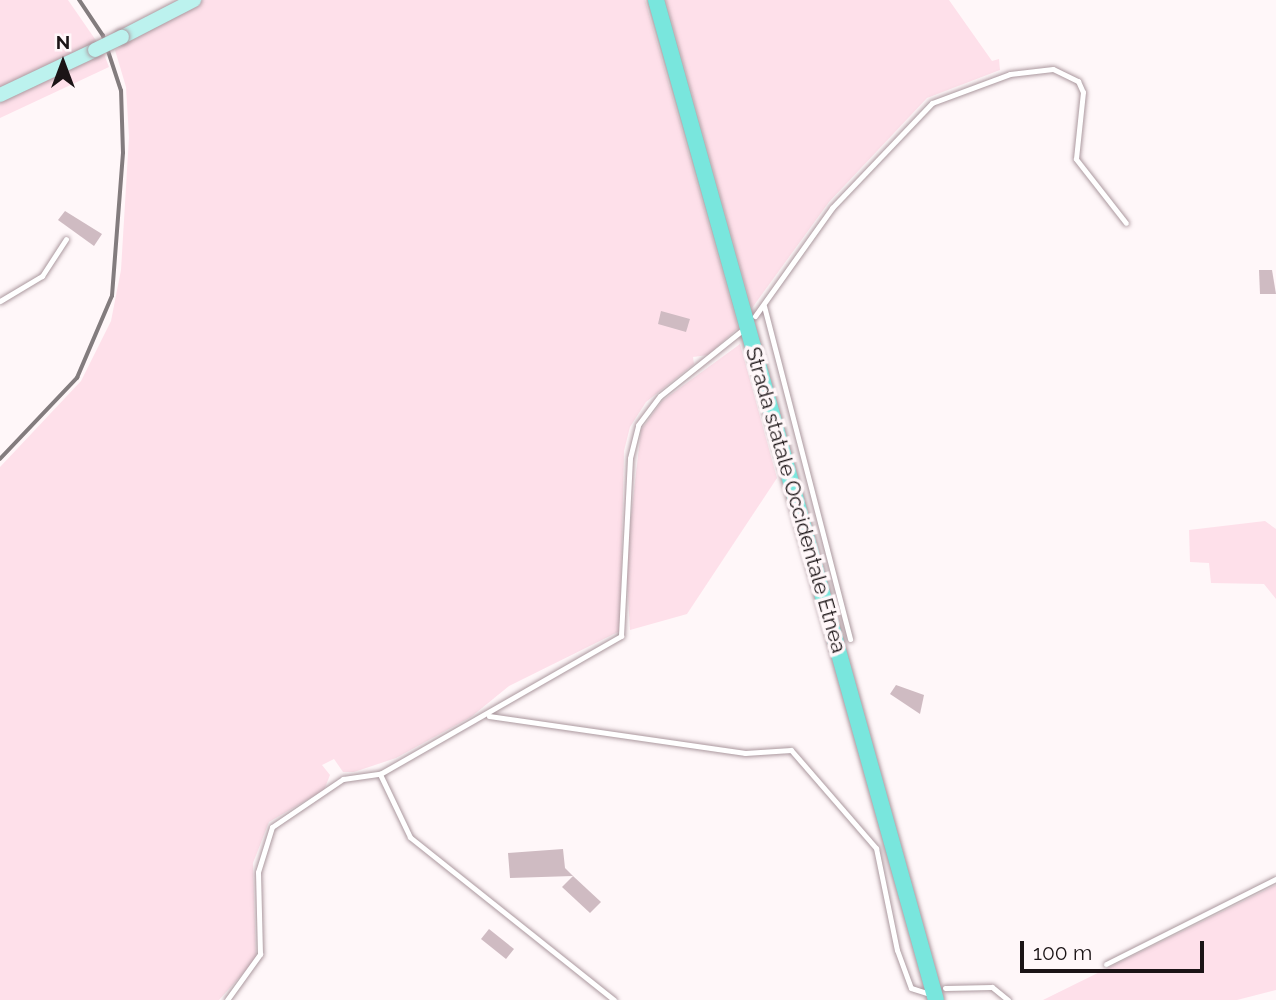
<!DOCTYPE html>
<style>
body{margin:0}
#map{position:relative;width:1276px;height:1000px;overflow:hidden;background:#fff7f9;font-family:Raleway,sans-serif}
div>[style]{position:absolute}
.green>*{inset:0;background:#fee0ea}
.building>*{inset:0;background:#cfbbc2}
.roads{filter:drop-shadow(0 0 2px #ab989e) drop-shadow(0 0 2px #ab989e)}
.lane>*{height:5px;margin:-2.5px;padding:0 2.5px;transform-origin:2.5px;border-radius:2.5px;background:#fff}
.secondary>*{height:14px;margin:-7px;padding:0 7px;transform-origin:7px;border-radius:7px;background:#bcf2ee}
.primary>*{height:16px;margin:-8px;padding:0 8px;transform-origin:8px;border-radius:8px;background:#79e6dd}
.rail>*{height:3.5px;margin:-1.75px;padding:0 1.75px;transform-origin:1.75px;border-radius:1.75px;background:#837c7e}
.bridges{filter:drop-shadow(0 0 2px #ab989e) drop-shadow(0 0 2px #ab989e)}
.secondary-bridge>*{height:14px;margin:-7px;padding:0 7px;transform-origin:7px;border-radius:7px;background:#bcf2ee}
span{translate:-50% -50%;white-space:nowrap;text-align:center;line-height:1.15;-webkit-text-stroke:7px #fff7f9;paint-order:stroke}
.street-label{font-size:21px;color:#1b1416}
.north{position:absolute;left:28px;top:28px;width:70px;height:70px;-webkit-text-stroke:5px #fff7f9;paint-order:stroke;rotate:0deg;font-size:19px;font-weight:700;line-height:28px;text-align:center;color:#1b1416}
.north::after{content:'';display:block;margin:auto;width:24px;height:32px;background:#1b1416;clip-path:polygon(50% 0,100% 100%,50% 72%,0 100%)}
.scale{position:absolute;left:1020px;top:941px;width:184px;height:32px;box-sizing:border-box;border:4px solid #1b1416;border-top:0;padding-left:9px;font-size:21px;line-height:24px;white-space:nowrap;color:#1b1416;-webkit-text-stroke:5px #fff7f9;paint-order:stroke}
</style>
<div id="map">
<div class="green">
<div style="clip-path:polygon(0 0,68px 0,97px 42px,0 90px)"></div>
<div style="clip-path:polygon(203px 0,645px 0,738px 328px,708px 355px,693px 357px,694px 364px,646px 402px,630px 427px,624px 451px,620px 631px,509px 686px,471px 717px,396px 758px,354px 772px,343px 772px,334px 759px,322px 765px,330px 775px,324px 790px,269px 822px,253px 863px,256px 959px,219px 1000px,0 1000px,0 467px,81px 381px,111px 321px,121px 270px,129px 137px,126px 87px,115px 50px)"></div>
<div style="clip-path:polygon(666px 0,949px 0,992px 61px,999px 59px,1000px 70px,927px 98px,829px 202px,752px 308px)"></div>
<div style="clip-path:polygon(104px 54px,109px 67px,0 118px,0 102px)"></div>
<div style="clip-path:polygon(740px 344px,777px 478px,687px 614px,630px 630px,626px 561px,641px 430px,662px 401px)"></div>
<div style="clip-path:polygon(1265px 521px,1276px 529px,1276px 599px,1264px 584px,1211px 583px,1209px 563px,1190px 562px,1189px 530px)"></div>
<div style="clip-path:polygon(1276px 885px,1276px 990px,1237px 1000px,1043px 1000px)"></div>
</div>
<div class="building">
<div style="clip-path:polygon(65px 211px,102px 234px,94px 246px,58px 220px)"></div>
<div style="clip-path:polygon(1259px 270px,1272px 270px,1276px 294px,1260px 294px)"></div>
<div style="clip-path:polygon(661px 311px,690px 319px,686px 332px,658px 324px)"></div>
<div style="clip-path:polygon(896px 685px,924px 695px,920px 714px,890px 694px)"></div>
<div style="clip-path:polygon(563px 849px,565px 868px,573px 876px,510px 878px,508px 853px)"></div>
<div style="clip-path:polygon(573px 876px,601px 902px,590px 913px,562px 887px)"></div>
<div style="clip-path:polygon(489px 929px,514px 949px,506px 959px,481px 939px)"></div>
</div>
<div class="roads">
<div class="lane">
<div style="left:0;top:301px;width:49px;rotate:-30.8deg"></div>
<div style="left:42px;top:276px;width:44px;rotate:-57deg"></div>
<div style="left:764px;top:306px;width:344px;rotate:75.5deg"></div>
<div style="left:755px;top:316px;width:133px;rotate:-54.5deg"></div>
<div style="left:832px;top:208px;width:145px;rotate:-46.4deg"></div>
<div style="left:932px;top:103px;width:83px;rotate:-20.4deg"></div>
<div style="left:1010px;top:74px;width:43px;rotate:-6.6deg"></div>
<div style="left:1053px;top:69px;width:28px;rotate:26deg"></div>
<div style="left:1078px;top:81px;width:12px;rotate:66deg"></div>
<div style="left:1083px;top:92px;width:67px;rotate:96deg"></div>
<div style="left:1076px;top:159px;width:81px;rotate:52deg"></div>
<div style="left:489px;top:716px;width:259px;rotate:8.2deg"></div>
<div style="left:745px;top:753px;width:46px;rotate:-3.7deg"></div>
<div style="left:791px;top:750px;width:130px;rotate:49.1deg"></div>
<div style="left:876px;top:848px;width:104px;rotate:78.4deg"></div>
<div style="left:897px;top:950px;width:40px;rotate:69.8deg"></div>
<div style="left:911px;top:988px;width:16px;rotate:18deg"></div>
<div style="left:1106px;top:964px;width:190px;rotate:-26.6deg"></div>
<div style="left:945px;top:988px;width:47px;rotate:-1.2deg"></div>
<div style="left:992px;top:987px;width:21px;rotate:39deg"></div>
<div style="left:227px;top:1000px;width:57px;rotate:-54.3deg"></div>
<div style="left:260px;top:954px;width:82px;rotate:-91.4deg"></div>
<div style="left:258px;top:872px;width:47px;rotate:-72.7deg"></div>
<div style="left:272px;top:827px;width:86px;rotate:-34.1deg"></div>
<div style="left:343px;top:779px;width:37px;rotate:-8deg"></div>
<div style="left:614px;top:1000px;width:261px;rotate:-141.4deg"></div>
<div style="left:410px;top:837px;width:70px;rotate:-115.5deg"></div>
<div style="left:380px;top:774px;width:278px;rotate:-29.8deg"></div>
<div style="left:621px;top:636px;width:178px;rotate:-87.1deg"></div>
<div style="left:630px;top:458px;width:34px;rotate:-76deg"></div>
<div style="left:638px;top:425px;width:36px;rotate:-53deg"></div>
<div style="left:660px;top:396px;width:104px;rotate:-38.7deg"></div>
</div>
<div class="secondary">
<div style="left:122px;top:37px;width:81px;rotate:-27.2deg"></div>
<div style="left:0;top:95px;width:105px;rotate:-25.3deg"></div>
</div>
<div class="primary">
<div style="left:656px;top:0;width:1038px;rotate:74.36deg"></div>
</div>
</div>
<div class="rail">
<div style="left:0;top:459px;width:112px;rotate:-46.5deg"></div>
<div style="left:77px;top:378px;width:89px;rotate:-66.9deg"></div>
<div style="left:112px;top:296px;width:143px;rotate:-85.6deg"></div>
<div style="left:123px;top:153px;width:62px;rotate:-91.8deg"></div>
<div style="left:121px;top:91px;width:58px;rotate:-108.1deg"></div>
<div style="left:103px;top:36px;width:43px;rotate:-123.7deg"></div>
</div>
<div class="bridges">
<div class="secondary-bridge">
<div style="left:95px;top:50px;width:30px;rotate:-26deg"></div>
</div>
</div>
<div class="street-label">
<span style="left:796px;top:500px;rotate:74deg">Strada statale Occidentale Etnea</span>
</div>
<div class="north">N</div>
<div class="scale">100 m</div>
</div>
